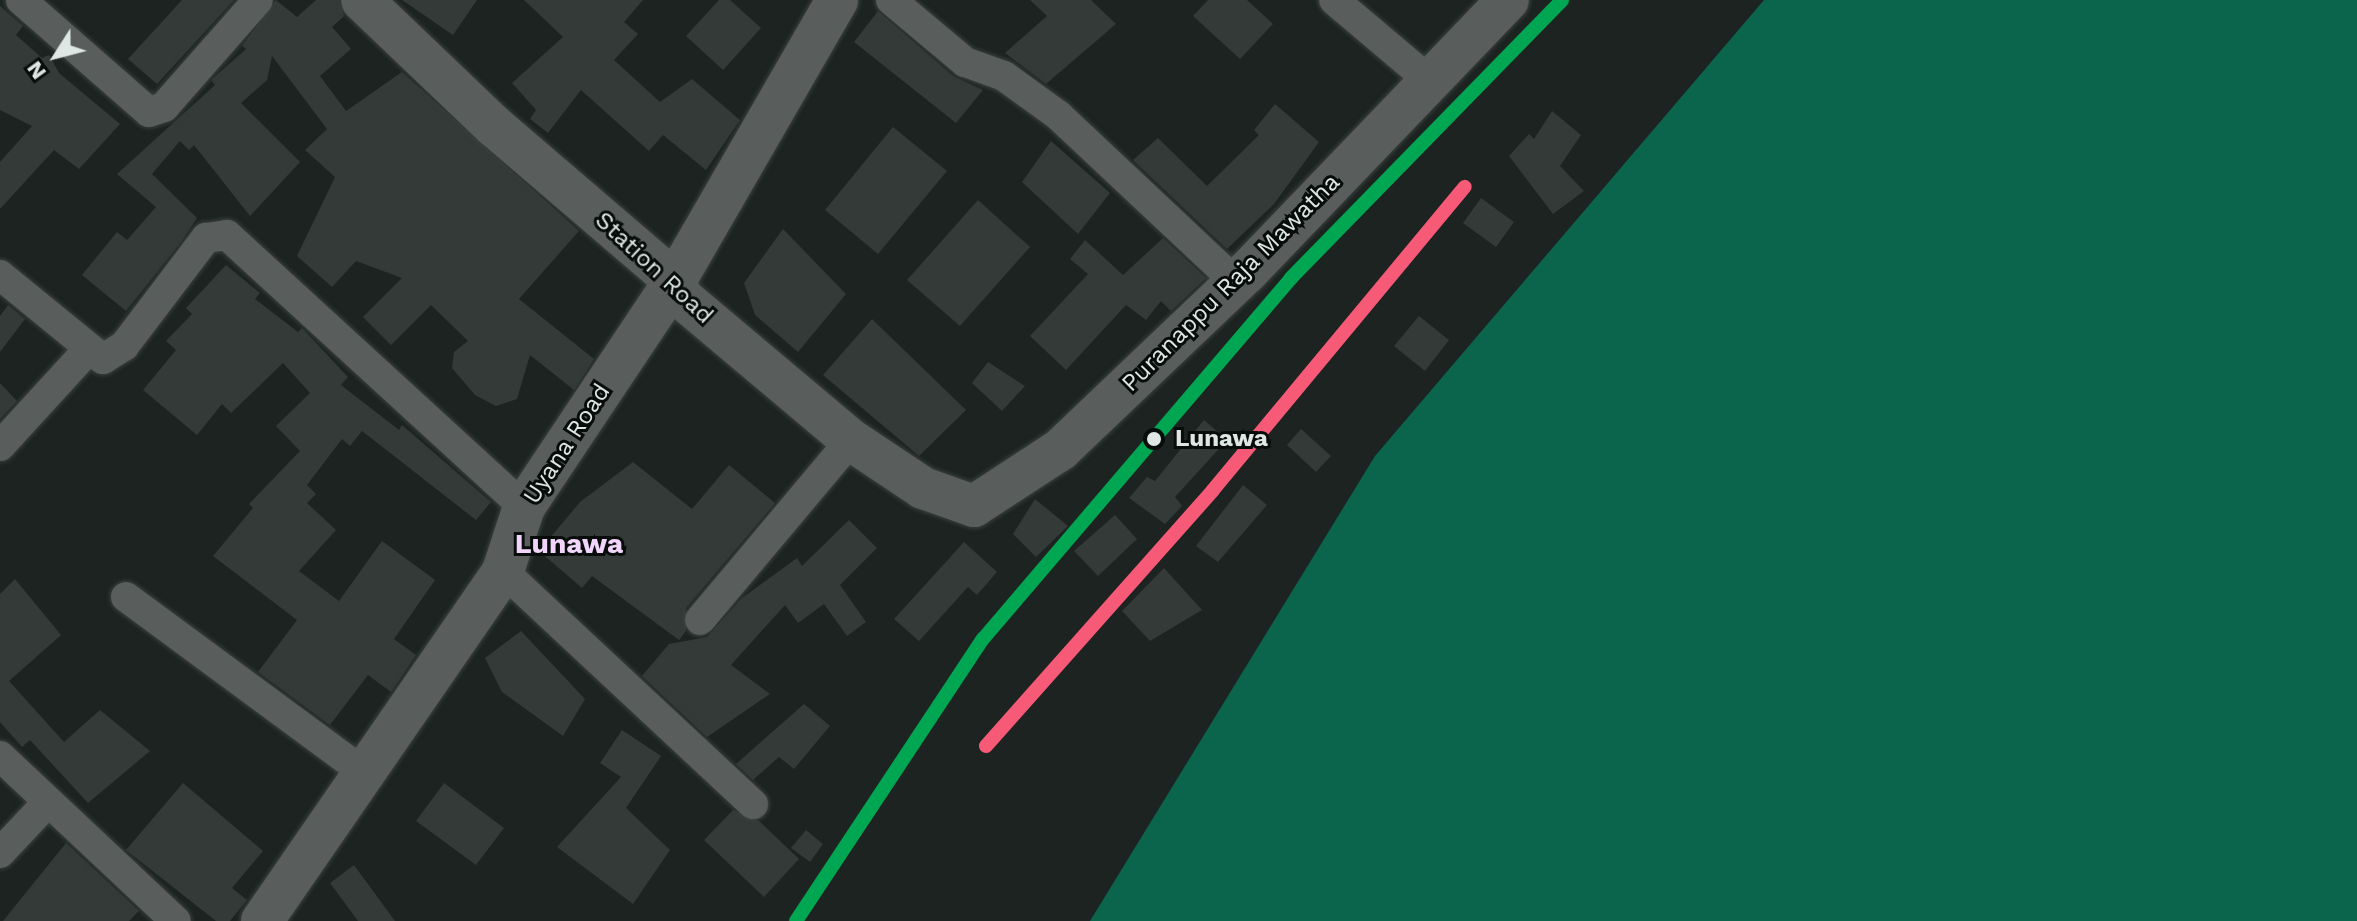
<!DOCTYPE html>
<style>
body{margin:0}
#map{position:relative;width:2357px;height:921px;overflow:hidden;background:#1c2320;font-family:"Work Sans",sans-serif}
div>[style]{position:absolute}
.water>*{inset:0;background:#0b654c}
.building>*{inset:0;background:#343a38}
.roads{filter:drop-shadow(0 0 2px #3a403e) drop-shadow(0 0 2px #3a403e)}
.street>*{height:30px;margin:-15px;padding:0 15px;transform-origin:15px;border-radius:15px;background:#595e5c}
.secondary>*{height:42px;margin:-21px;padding:0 21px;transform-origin:21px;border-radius:21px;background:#595e5c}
.rail-1>*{height:14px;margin:-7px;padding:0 7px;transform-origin:7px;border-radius:7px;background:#00a651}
.rail-2>*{height:14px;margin:-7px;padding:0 7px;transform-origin:7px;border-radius:7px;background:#f75a77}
.dots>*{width:22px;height:22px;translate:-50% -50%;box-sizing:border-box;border:4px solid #080d0b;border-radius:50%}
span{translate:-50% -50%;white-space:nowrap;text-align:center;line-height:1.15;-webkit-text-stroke:6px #080d0b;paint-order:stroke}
.street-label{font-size:24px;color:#dfe7e4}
.stop-label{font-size:24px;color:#dfe7e4;font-weight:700}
.left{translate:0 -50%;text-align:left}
.quarter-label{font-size:28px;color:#f2d5fb;font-weight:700}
.north{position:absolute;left:16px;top:16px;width:80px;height:80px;-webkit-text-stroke:6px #080d0b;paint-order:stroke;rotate:234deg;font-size:22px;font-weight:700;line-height:32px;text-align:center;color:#dfe7e4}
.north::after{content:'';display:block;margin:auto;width:28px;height:36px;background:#dfe7e4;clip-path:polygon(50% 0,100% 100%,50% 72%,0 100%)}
</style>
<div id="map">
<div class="water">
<div style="clip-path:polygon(1764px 0,2357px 0,2357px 921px,1090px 921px,1375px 456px)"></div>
</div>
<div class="building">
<div style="clip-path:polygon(182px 0,234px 0,157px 84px,128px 59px)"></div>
<div style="clip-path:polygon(276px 0,297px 17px,316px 0,339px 0,344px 16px,332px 27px,351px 49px,320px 76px,346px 111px,402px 72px,579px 231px,519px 299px,594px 359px,574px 390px,530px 355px,517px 399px,496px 406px,475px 395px,452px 368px,454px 352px,468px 341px,431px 305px,391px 345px,363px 317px,402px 278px,356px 261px,332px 287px,297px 256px,335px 177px,305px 150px,327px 129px,272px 56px,267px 80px,241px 103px,300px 162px,250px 216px,194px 145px,189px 150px,180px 141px,152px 174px,197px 218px,181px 242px,126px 311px,82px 275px,117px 232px,127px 240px,156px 207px,117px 174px,215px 85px,211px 80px,246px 49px,242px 46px)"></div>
<div style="clip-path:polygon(402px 0,477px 0,453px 35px)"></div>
<div style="clip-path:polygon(524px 0,643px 0,624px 22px,638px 34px,614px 60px,660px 102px,692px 79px,740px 120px,706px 170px,663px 135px,649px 151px,581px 90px,548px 133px,530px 119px,536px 110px,512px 83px,563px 37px)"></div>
<div style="clip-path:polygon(719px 0,730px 0,761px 28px,723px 70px,686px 36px)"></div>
<div style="clip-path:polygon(1030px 0,1091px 0,1116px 24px,1046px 84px,1005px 53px,1047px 16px)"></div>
<div style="clip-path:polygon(1208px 0,1247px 0,1273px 24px,1240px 59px,1193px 16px)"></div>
<div style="clip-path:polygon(0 6px,23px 26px,16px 35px,42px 58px,49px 55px,59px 73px,120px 124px,79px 169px,54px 150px,0 209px,0 162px,32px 126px,0 110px)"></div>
<div style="clip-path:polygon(878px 11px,953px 76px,983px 90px,956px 123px,854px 42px)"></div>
<div style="clip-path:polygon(1275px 104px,1319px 142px,1274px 204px,1227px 249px,1133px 160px,1158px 138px,1207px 186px,1259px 135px,1254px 130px)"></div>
<div style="clip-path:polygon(1552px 111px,1581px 135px,1560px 166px,1584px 191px,1553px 214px,1509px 156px,1529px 134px,1534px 139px)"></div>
<div style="clip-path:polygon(893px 127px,947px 171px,878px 254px,825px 210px)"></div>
<div style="clip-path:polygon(1051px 141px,1110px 193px,1078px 234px,1022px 182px)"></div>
<div style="clip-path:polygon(1481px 198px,1514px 222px,1496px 247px,1463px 223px)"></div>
<div style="clip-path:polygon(978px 200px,1030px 247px,960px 326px,907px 280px)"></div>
<div style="clip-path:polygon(783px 229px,846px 294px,798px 352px,755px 315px,744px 283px)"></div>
<div style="clip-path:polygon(1163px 238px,1206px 278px,1171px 311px,1161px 301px,1146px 320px,1126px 305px,1066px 370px,1030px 336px,1088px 274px,1070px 259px,1085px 240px,1123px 275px)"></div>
<div style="clip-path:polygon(226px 265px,260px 293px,255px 299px,298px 332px,302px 328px,348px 377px,341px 385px,399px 430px,402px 425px,491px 502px,476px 520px,362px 431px,350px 446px,342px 439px,307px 485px,316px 494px,307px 503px,336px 530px,299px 571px,339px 601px,382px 541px,435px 580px,394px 639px,416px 655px,391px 692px,368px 675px,330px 725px,258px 672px,297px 620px,213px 556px,253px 508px,249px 504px,300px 451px,276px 426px,310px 393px,283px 363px,231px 413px,222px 404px,197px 435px,143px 390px,176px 350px,166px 341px,192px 314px,186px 308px)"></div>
<div style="clip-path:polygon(8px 305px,25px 319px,0 352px,0 316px)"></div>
<div style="clip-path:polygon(1419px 316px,1449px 340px,1425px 371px,1394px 346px)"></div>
<div style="clip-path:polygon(872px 319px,966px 410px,919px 456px,823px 375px)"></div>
<div style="clip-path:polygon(988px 362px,1025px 386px,1002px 411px,972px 383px)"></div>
<div style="clip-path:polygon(0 383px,17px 401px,0 419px)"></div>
<div style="clip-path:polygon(1204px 420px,1227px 440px,1175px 497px,1182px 506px,1165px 524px,1129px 498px,1147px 477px,1155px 481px)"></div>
<div style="clip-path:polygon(1301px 429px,1331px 456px,1316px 472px,1287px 445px)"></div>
<div style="clip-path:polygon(633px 462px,692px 509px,729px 465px,775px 503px,686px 608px,686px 631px,679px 640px,592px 576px,582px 588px,539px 551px,580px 502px)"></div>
<div style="clip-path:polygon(1243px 485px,1267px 505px,1218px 562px,1196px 546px)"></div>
<div style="clip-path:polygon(1035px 499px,1068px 526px,1036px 557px,1013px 534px)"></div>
<div style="clip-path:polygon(1115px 515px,1137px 539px,1098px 576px,1074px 551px)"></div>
<div style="clip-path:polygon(849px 520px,877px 548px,840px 585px,866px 622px,847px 636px,824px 604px,798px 623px,785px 605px,731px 665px,770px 694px,707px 737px,642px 676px,669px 644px,707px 637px,742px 598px,797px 558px,802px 566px)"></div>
<div style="clip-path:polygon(964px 542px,997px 572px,977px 595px,968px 587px,919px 641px,894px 619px)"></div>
<div style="clip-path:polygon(1164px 568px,1202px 610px,1150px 641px,1122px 611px)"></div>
<div style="clip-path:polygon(15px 579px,61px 635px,9px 681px,64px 742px,100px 710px,150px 751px,88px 803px,30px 740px,22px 747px,0 722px,0 594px)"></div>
<div style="clip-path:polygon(521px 631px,585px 699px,563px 736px,502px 692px,485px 658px)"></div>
<div style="clip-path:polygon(804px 704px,830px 726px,794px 769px,779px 757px,753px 780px,736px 764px)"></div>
<div style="clip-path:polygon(622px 730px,661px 756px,626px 808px,670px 850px,633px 904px,557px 847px,621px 777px,600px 763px)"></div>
<div style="clip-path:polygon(183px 783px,263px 851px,232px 888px,247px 900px,230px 921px,216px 921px,126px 850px)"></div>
<div style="clip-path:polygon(444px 783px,504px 828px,476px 865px,416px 821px)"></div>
<div style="clip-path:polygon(733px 810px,759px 821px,799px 859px,764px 897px,704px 840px)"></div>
<div style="clip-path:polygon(806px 830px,823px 844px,810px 862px,791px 848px)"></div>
<div style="clip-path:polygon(66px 843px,139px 911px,129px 921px,3px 921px)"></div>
<div style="clip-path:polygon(354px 865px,395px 921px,358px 921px,330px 883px)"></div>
</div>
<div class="roads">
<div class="street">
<div style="left:21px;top:0;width:170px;rotate:41.2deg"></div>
<div style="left:149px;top:112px;width:16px;rotate:-18deg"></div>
<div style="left:164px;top:107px;width:142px;rotate:-48.7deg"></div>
<div style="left:891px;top:0;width:97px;rotate:40deg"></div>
<div style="left:965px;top:62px;width:41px;rotate:19.7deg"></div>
<div style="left:1004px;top:76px;width:68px;rotate:36deg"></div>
<div style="left:1059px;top:116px;width:243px;rotate:43.2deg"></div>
<div style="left:1334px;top:0;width:126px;rotate:40.2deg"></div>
<div style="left:0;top:275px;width:133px;rotate:39.2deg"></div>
<div style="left:103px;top:359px;width:25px;rotate:-32deg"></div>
<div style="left:124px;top:346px;width:136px;rotate:-52.8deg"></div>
<div style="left:206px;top:238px;width:21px;rotate:-8deg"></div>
<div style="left:227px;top:235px;width:403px;rotate:42.5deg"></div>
<div style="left:0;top:446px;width:129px;rotate:-47.5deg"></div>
<div style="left:503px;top:571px;width:342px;rotate:43deg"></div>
<div style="left:126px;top:597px;width:297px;rotate:36.4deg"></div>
<div style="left:700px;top:620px;width:235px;rotate:-50deg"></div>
<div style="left:0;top:756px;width:241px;rotate:43.2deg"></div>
<div style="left:0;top:853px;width:67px;rotate:-46.8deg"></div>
</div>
<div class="secondary">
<div style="left:362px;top:0;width:182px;rotate:43.7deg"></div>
<div style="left:494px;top:126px;width:238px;rotate:40.6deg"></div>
<div style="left:675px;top:281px;width:17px;rotate:69deg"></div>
<div style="left:681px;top:297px;width:222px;rotate:40.1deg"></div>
<div style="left:851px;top:440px;width:87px;rotate:33.7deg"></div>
<div style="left:923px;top:488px;width:54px;rotate:19.4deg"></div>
<div style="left:974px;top:506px;width:104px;rotate:-33.2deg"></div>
<div style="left:1061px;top:449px;width:257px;rotate:-43.6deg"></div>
<div style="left:1247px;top:272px;width:377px;rotate:-46.2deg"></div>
<div style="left:262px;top:921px;width:425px;rotate:-55.4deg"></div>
<div style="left:503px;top:571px;width:67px;rotate:-71.8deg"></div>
<div style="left:524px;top:507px;width:272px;rotate:-56.3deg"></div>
<div style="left:675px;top:281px;width:324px;rotate:-60deg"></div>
</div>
</div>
<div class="rail-1">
<div style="left:796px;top:921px;width:338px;rotate:-56.5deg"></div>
<div style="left:983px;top:639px;width:475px;rotate:-49.5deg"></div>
<div style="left:1291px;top:278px;width:388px;rotate:-45.7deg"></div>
</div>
<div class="rail-2">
<div style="left:986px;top:746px;width:342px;rotate:-48.4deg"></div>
<div style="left:1213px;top:490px;width:394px;rotate:-50.3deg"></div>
</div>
<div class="dots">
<div style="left:1154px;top:439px;background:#dfe7e4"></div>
</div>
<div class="street-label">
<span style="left:654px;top:268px;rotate:43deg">Station Road</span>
<span style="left:1231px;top:283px;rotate:-45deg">Puranappu Raja Mawatha</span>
<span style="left:567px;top:444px;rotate:-57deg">Uyana Road</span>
</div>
<div class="stop-label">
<span class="left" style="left:1175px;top:439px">Lunawa</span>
</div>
<div class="quarter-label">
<span style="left:569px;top:544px">Lunawa</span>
</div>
<div class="north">N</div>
</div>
